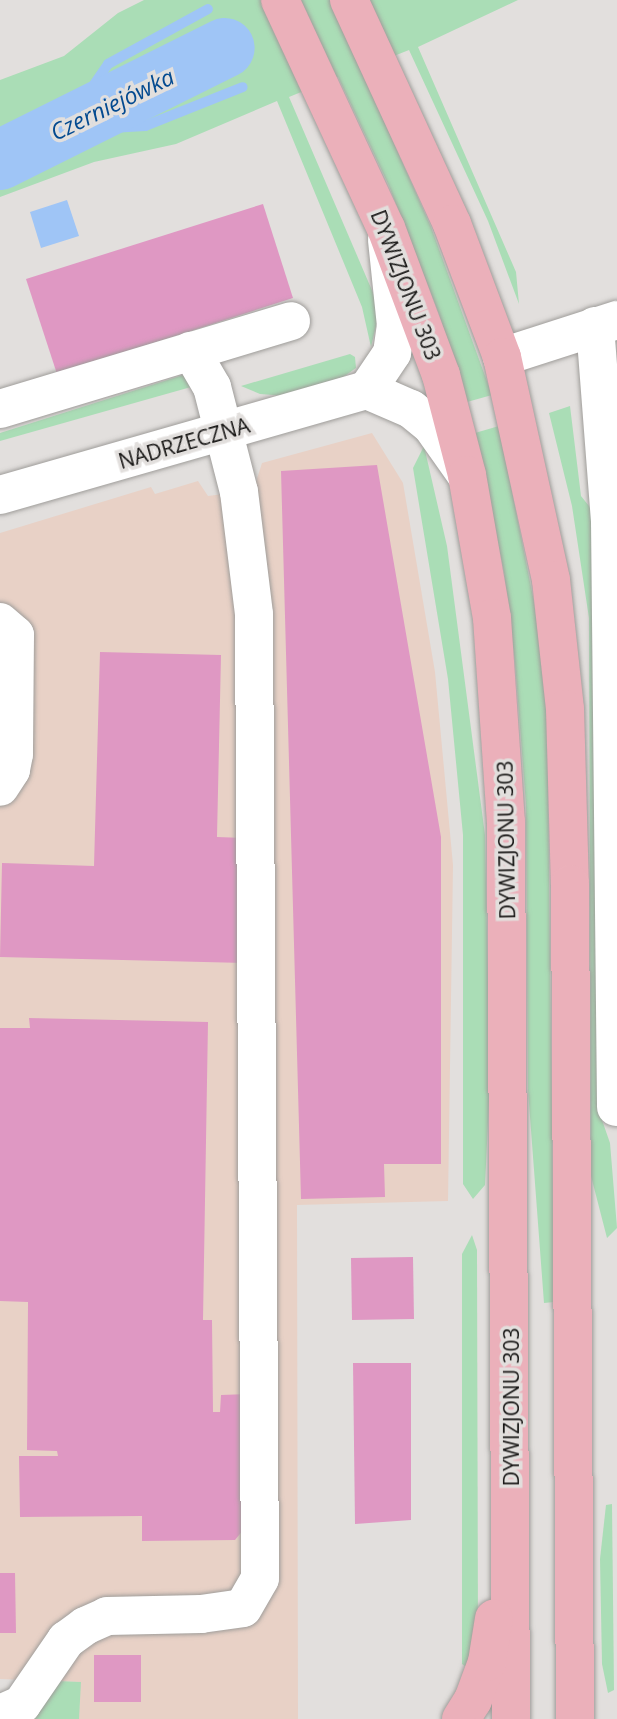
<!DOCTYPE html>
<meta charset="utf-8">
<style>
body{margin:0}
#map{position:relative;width:617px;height:1719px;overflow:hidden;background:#e2dfdd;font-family:"Open Sans",sans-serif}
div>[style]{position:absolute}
.industrial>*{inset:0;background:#e8d1c6}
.green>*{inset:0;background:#aaddb6}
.water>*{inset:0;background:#9fc5f6}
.stream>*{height:10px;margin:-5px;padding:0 5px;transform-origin:5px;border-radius:5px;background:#9fc5f6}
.river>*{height:60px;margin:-30px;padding:0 30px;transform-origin:30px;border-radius:30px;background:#9fc5f6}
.building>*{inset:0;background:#df98c3}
.roads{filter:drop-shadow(0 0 2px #9f9d9a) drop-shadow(0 0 2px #9f9d9a)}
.minor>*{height:38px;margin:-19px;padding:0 19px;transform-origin:19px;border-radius:19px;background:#fff}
.major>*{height:38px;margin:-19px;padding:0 19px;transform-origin:19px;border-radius:19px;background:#ebb0ba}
span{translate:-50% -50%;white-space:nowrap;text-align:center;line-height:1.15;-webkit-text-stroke:7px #e2dfdd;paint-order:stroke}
.street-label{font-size:21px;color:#161514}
.water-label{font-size:23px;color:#034a90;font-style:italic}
</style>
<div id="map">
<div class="industrial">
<div style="clip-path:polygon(372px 433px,403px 483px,435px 672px,453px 865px,448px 1201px,297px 1205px,298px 1719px,79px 1719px,80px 1682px,0 1679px,0 533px,151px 487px,155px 494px,198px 481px,208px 496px,239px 492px,254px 488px,262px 463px)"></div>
</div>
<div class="green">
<div style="clip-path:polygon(144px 0,518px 0,418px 47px,516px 272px,519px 304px,488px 221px,409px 50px,361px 69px,431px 227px,492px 395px,467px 402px,439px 314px,389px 186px,338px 77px,289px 97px,380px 309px,371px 347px,362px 307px,277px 101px,176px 144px,94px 162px,0 197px,0 80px,64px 56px,118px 13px)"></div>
<div style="clip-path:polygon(350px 354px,355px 357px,356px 368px,336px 382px,286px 396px,260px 394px,241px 386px)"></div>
<div style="clip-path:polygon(183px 375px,191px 387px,0 441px,0 433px)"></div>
<div style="clip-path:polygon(570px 406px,581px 496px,593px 511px,604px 1041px,602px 1120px,610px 1143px,617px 1228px,607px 1238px,591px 1176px,589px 618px,572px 506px,549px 413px)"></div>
<div style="clip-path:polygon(499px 426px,534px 602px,547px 695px,554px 1302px,544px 1303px,528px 1090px,526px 805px,515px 662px,504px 572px,475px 433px)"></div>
<div style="clip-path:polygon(424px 446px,447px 546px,485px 835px,490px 1080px,485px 1185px,473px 1199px,463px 1184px,463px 835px,448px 679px,413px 468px)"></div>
<div style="clip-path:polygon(472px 1235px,477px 1250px,478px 1642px,473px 1672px,462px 1664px,462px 1254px)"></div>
<div style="clip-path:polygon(612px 1504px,614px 1690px,608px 1693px,602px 1664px,600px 1559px,606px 1505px)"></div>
<div style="clip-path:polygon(56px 1681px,81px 1682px,79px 1719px,12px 1719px)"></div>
</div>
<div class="water">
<div style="clip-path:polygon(67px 200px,79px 236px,41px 248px,30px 212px)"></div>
</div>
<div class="stream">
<div style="left:62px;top:131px;width:81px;rotate:-55.5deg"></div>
<div style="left:108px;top:64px;width:114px;rotate:-28.8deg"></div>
<div style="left:62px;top:131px;width:83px;rotate:-3.4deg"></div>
<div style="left:145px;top:126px;width:105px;rotate:-21.7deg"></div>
</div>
<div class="river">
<div style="left:0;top:160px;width:251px;rotate:-26.5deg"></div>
</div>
<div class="building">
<div style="clip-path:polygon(263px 204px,293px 298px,57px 374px,26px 279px)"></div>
<div style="clip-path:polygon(377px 465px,441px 837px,441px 1164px,384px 1164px,385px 1197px,301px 1199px,281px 471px)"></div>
<div style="clip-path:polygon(100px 652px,221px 655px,217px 837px,244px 838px,245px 963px,0 957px,2px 863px,94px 866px)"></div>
<div style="clip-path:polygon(29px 1018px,208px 1022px,203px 1320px,212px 1320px,213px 1412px,220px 1412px,221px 1395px,249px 1394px,249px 1523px,235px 1540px,142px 1541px,142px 1516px,20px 1517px,19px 1456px,58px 1456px,57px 1451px,27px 1450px,28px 1302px,0 1301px,0 1028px,30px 1028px)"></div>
<div style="clip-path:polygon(413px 1257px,414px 1319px,352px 1320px,351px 1258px)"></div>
<div style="clip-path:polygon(353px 1363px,411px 1363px,411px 1520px,355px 1524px)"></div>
<div style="clip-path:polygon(0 1573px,15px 1573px,16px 1633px,0 1633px)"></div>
<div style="clip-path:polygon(94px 1655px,141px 1655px,141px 1702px,94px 1702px)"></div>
</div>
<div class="roads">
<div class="minor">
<div style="left:387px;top:240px;width:85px;rotate:84deg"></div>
<div style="left:396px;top:325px;width:28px;rotate:98deg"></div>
<div style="left:392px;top:353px;width:45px;rotate:124deg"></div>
<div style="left:367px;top:390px;width:48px;rotate:23.4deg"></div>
<div style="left:411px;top:409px;width:26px;rotate:39deg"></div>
<div style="left:431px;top:425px;width:59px;rotate:54.7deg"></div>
<div style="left:595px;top:326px;width:196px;rotate:85.6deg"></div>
<div style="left:610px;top:521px;width:586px;rotate:89.41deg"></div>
<div style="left:502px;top:357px;width:121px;rotate:-17.8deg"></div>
<div style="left:0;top:409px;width:304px;rotate:-16.8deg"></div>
<div style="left:0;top:495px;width:382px;rotate:-16deg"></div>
<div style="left:0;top:622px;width:20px;rotate:41deg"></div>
<div style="left:15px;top:635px;width:119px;rotate:90.5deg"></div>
<div style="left:14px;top:754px;width:16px;rotate:101deg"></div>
<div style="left:11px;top:770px;width:20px;rotate:123deg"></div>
<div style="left:0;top:1714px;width:24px;rotate:-24deg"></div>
<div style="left:22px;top:1704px;width:78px;rotate:-55.5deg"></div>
<div style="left:66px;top:1640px;width:24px;rotate:-36deg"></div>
<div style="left:85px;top:1626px;width:24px;rotate:-24deg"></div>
<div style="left:107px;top:1616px;width:94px;rotate:-1.2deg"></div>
<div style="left:201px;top:1614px;width:42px;rotate:-8.1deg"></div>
<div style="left:243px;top:1608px;width:34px;rotate:-60deg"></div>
<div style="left:260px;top:1578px;width:964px;rotate:-90.36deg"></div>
<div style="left:254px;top:614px;width:123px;rotate:-97deg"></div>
<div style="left:239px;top:492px;width:108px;rotate:-104.4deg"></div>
<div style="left:212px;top:387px;width:42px;rotate:-120.3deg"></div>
</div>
<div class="major">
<div style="left:280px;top:0;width:251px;rotate:65.1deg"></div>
<div style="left:386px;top:228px;width:157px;rotate:69.5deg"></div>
<div style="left:441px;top:375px;width:103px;rotate:75.4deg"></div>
<div style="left:467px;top:475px;width:145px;rotate:80.1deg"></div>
<div style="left:492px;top:618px;width:204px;rotate:86.1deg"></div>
<div style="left:506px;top:822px;width:897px;rotate:89.68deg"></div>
<div style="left:349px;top:0;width:247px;rotate:65.3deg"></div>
<div style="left:452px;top:224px;width:142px;rotate:69.4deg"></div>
<div style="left:502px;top:357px;width:228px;rotate:77.6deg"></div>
<div style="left:551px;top:580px;width:130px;rotate:83.8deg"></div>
<div style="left:565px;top:709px;width:175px;rotate:88.4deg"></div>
<div style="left:570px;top:884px;width:835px;rotate:89.66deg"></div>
<div style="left:461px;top:1719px;width:22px;rotate:-58deg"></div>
<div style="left:473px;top:1700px;width:40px;rotate:-69.8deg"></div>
<div style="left:487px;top:1662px;width:44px;rotate:-80.8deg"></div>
</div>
</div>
<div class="street-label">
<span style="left:406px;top:285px;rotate:69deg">DYWIZJONU 303</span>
<span style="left:184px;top:443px;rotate:-16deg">NADRZECZNA</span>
<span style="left:506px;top:840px;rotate:-91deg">DYWIZJONU 303</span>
<span style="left:511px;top:1407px;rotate:-90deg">DYWIZJONU 303</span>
</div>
<div class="water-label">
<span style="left:112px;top:104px;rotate:-26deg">Czerniejówka</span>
</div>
</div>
